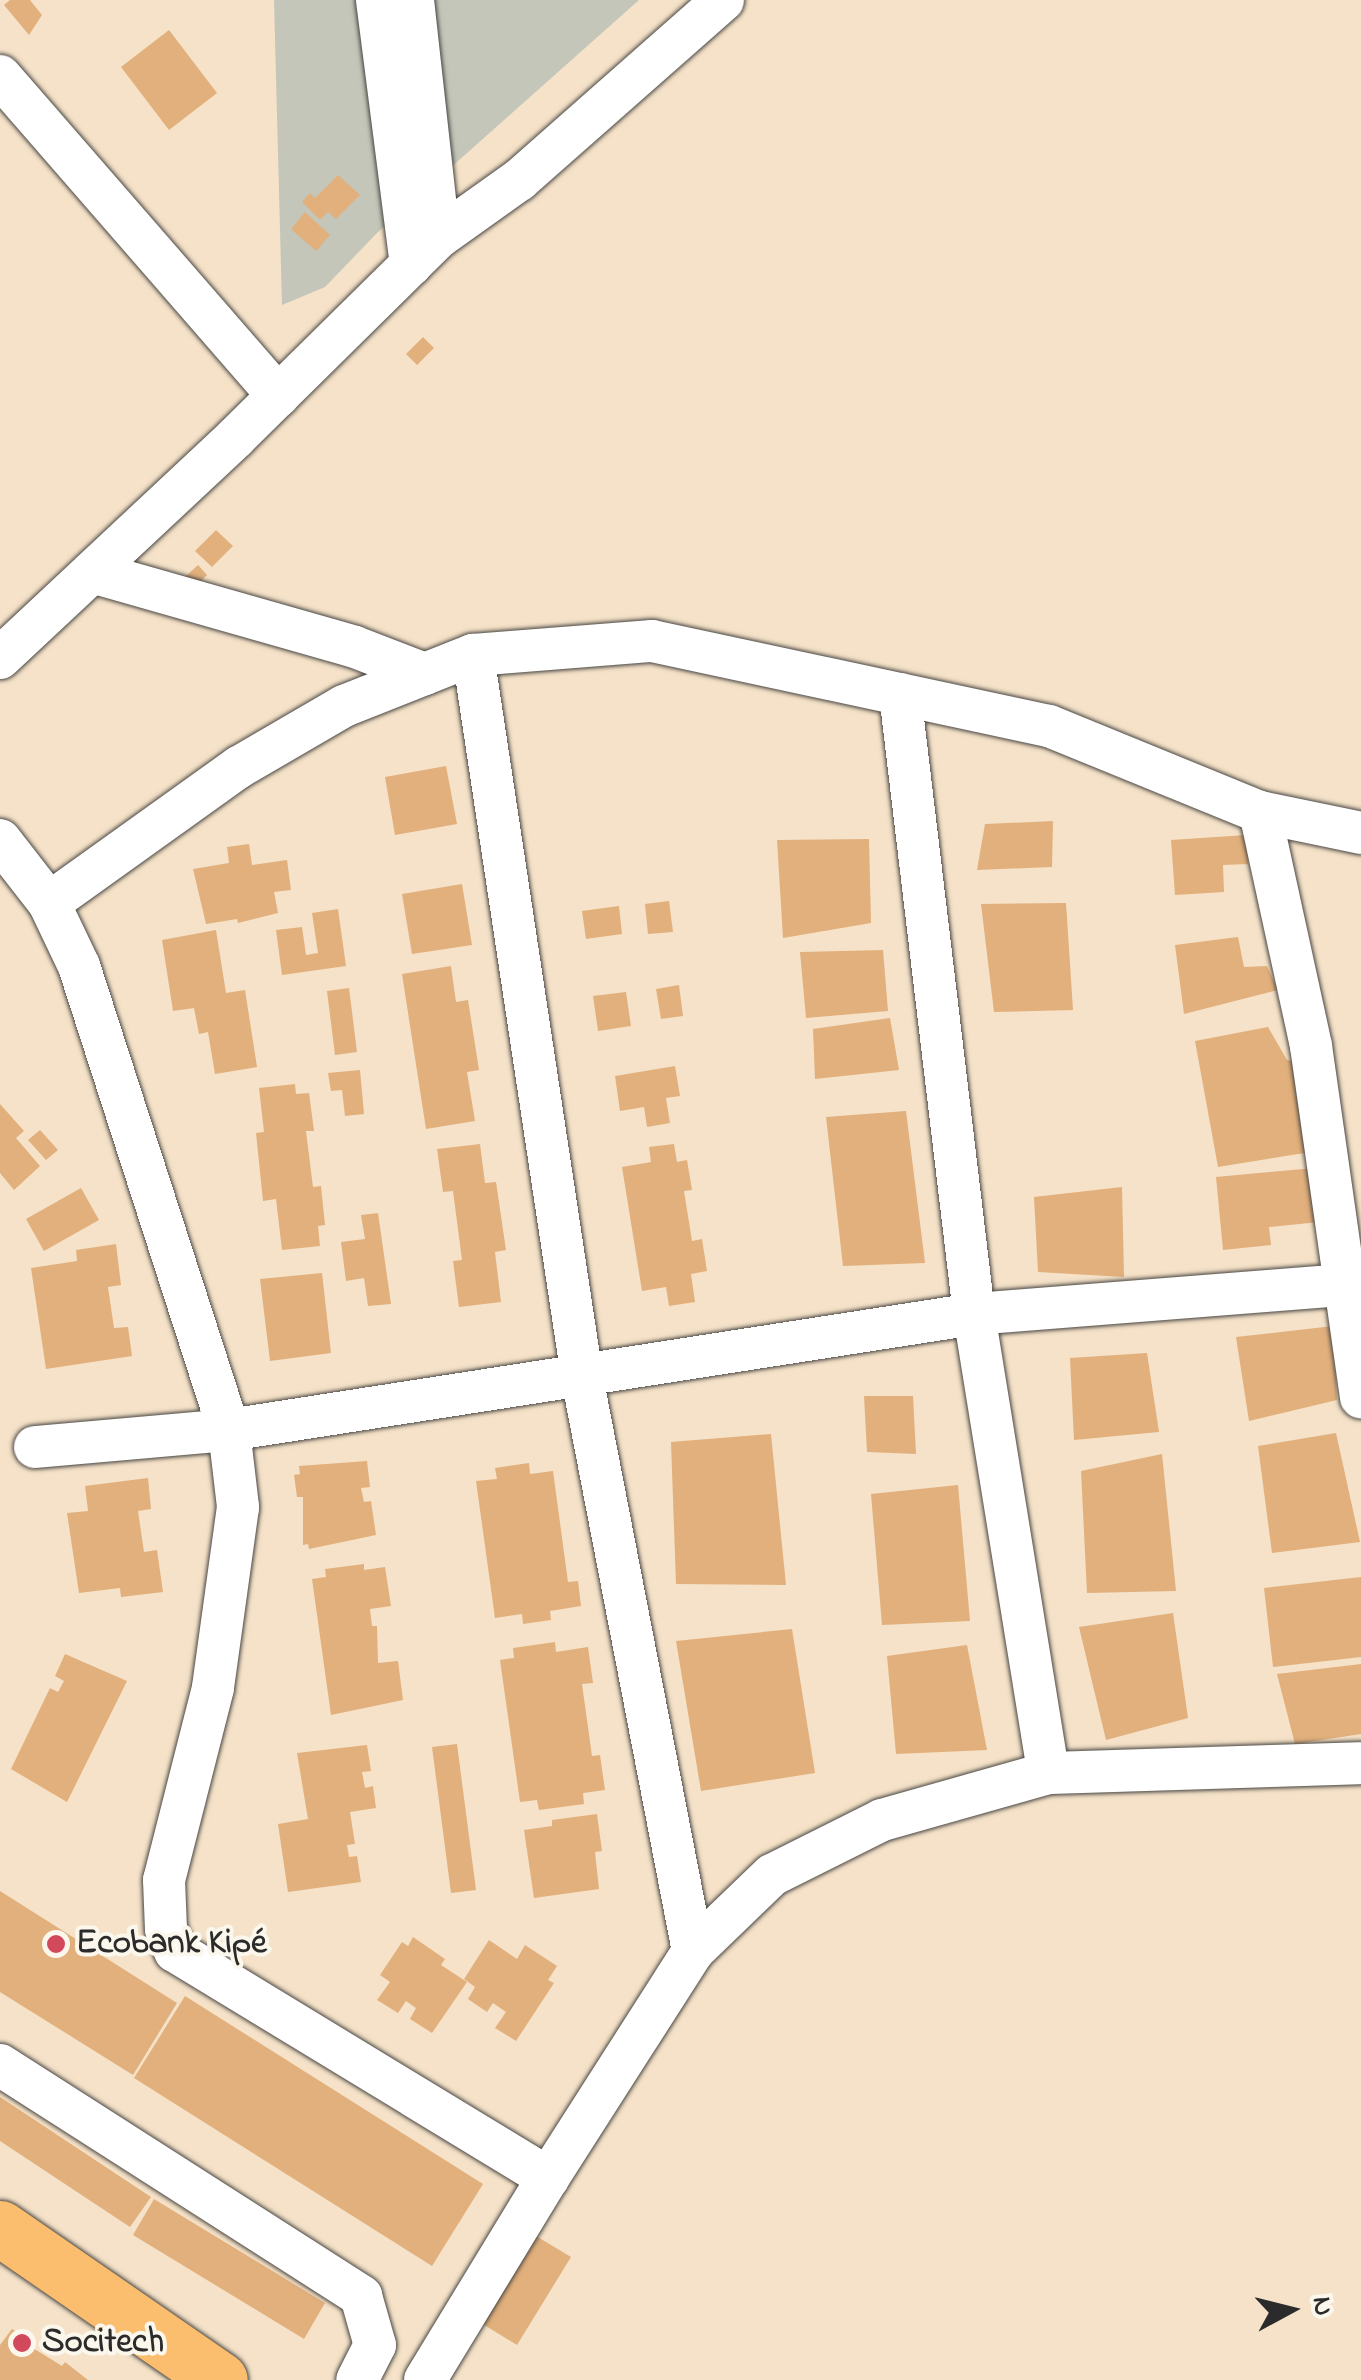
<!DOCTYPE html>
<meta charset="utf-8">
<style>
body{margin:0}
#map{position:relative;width:1361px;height:2380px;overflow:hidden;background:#f5e2c8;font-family:"Indie Flower",sans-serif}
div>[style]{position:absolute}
.industrial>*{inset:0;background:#c3c6b9}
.building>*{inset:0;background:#e2b07c}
.roads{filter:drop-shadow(0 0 2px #494643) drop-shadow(0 0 2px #494643)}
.minor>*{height:42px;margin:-21px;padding:0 21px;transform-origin:21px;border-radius:21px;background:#fff}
.major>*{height:55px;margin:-27.5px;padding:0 27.5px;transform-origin:27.5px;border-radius:27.5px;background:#fbbd6e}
.dots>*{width:28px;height:28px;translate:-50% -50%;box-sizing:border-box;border:5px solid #fbf7ec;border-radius:50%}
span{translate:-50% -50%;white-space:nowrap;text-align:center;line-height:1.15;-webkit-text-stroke:8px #fbf7ec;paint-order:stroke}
.poi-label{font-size:35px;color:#2b2b2b;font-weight:700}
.left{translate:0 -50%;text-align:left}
.north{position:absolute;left:1241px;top:2260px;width:100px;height:100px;-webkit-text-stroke:8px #fbf7ec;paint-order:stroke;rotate:83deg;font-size:28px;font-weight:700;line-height:40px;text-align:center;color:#2b2b2b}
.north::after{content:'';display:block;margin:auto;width:35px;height:45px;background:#2b2b2b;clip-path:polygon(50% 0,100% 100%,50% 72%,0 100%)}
</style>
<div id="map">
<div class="industrial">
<div style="clip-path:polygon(274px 0,639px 0,377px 233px,325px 287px,282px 305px)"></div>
</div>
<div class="building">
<div style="clip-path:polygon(10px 0,30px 0,42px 15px,29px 35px,4px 5px)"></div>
<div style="clip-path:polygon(169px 30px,217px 93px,169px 130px,121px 67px)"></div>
<div style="clip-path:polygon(338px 175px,360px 195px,336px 219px,328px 212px,320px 220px,302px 202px,310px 193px,315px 198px)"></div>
<div style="clip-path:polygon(305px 212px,330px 235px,316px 251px,291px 229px)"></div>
<div style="clip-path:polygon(423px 337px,434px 348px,417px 365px,406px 354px)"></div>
<div style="clip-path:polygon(216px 530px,233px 546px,212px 567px,195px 551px)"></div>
<div style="clip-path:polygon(198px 565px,207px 575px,195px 587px,185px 577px)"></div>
<div style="clip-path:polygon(446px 766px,457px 824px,395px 835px,385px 777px)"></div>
<div style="clip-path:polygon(1053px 821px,1052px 867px,977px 870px,985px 824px)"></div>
<div style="clip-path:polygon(1246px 835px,1248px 864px,1223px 865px,1224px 892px,1175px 895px,1171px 840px)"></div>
<div style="clip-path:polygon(869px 839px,871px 923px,783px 938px,777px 840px)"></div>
<div style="clip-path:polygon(249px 844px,252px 865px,287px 860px,291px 890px,274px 892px,278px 913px,238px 923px,237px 919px,206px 924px,193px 869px,229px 863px,227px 847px)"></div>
<div style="clip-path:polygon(462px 884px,472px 945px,412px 954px,402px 894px)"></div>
<div style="clip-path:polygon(669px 901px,673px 932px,648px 934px,645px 904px)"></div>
<div style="clip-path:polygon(1066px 903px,1073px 1010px,994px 1012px,981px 904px)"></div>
<div style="clip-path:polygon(619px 906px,622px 934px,586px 939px,582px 911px)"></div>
<div style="clip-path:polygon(338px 909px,346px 966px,282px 975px,276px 930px,302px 927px,306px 955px,318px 953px,312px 913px)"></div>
<div style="clip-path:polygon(216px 930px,226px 993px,245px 990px,257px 1067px,215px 1074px,208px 1032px,199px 1034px,194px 1008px,173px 1011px,162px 940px)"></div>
<div style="clip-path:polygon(1238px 937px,1244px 967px,1267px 966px,1278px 990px,1184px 1014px,1175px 945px)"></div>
<div style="clip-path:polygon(883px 950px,888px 1011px,806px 1018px,800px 952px)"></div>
<div style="clip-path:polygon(451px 966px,456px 1002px,468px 1000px,479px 1070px,467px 1072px,475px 1121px,426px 1129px,402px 974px)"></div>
<div style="clip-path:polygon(679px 985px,683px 1016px,661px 1019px,656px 989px)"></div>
<div style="clip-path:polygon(349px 988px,357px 1052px,335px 1055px,327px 991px)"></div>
<div style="clip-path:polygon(626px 992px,631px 1026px,598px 1031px,593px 996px)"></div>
<div style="clip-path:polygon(890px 1018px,899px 1070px,815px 1079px,813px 1029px)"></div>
<div style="clip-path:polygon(1268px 1027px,1287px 1060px,1313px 1066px,1317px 1151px,1218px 1167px,1195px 1041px)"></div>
<div style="clip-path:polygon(675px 1066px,680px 1096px,666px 1098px,670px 1123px,647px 1127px,644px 1107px,620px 1111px,615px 1076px)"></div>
<div style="clip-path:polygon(360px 1070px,364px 1114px,345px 1116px,342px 1090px,331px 1091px,328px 1073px)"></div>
<div style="clip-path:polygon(295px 1084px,296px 1094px,309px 1093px,314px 1131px,306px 1131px,313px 1187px,321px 1186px,325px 1225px,318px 1226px,320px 1246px,282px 1250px,276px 1199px,263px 1201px,256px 1133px,264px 1132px,259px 1088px)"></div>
<div style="clip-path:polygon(0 1104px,24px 1131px,16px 1138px,40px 1166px,14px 1190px,0 1173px)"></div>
<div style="clip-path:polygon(906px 1111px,925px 1263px,843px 1266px,826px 1117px)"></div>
<div style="clip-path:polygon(40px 1130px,58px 1150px,46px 1160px,28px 1140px)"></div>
<div style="clip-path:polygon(480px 1144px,485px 1183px,496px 1182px,506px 1250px,495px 1252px,501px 1302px,459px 1307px,453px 1261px,462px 1260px,453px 1191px,443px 1192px,437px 1149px)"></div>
<div style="clip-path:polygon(674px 1144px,677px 1162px,687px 1160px,692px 1190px,684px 1191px,692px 1241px,702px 1239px,707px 1271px,691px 1274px,695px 1302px,669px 1306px,666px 1287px,642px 1291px,622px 1167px,651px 1162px,649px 1147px)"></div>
<div style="clip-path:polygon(1314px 1168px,1319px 1222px,1269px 1227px,1271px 1245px,1223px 1250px,1216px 1177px)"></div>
<div style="clip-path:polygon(1122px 1187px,1124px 1277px,1038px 1272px,1034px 1197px)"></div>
<div style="clip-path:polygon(81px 1188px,99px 1220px,44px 1251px,26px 1219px)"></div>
<div style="clip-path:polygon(378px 1213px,391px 1304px,368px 1306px,364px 1278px,346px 1281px,341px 1242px,365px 1239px,361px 1215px)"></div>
<div style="clip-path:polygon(116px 1244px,121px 1285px,108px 1287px,114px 1328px,128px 1327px,132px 1356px,46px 1369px,31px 1268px,77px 1261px,76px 1250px)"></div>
<div style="clip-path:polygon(322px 1273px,331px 1353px,270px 1361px,260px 1279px)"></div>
<div style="clip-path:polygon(1333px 1326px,1337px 1400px,1249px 1421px,1236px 1337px)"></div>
<div style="clip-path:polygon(1147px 1353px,1159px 1432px,1074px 1440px,1070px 1358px)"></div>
<div style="clip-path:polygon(864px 1396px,913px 1396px,916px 1454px,867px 1452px)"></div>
<div style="clip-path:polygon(1336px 1433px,1360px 1542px,1272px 1553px,1258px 1446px)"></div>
<div style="clip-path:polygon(771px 1434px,786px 1585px,676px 1584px,671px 1442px)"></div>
<div style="clip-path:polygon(1162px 1454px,1176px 1591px,1087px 1593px,1081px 1471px)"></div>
<div style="clip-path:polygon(367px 1461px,370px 1487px,361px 1488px,364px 1502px,371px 1501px,376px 1535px,309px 1549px,308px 1544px,303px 1545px,303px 1497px,297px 1497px,294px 1475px,300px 1474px,299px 1466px)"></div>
<div style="clip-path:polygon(529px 1463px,530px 1474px,553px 1471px,568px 1582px,578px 1581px,581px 1606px,550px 1611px,551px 1620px,523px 1624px,522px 1614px,495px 1618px,476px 1481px,497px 1479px,495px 1468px)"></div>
<div style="clip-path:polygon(148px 1478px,151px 1509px,138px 1511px,144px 1552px,157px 1550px,163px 1592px,121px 1597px,120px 1588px,79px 1593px,67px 1513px,88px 1511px,85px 1486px)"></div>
<div style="clip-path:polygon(958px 1485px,970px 1621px,882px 1625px,871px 1494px)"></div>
<div style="clip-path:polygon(364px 1564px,364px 1570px,385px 1567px,391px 1606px,370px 1609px,372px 1626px,377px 1626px,378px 1663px,398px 1661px,403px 1700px,331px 1715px,312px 1579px,326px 1577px,325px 1569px)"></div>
<div style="clip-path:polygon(1361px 1577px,1361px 1657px,1273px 1667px,1264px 1588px)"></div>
<div style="clip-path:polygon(1173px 1613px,1188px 1718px,1106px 1740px,1079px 1627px)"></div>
<div style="clip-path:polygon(792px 1629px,815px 1773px,701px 1791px,676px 1641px)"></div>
<div style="clip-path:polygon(555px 1642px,556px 1652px,588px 1647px,593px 1683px,582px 1684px,592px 1756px,600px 1755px,605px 1790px,583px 1793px,584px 1804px,539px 1810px,537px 1800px,520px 1802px,500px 1660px,514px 1658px,513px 1648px)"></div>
<div style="clip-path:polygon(967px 1645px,987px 1750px,896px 1754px,887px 1656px)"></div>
<div style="clip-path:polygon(65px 1654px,127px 1681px,67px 1802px,11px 1769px,50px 1688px,58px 1692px,64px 1681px,55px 1676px)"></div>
<div style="clip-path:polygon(1361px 1664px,1361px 1734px,1295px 1744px,1277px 1674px)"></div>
<div style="clip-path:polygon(457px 1744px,476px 1890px,451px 1893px,432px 1747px)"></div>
<div style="clip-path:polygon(367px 1745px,371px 1771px,362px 1772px,365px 1788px,373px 1786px,376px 1808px,350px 1812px,355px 1844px,347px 1845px,349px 1857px,357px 1856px,361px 1882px,288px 1892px,278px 1824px,308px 1819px,297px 1753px)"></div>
<div style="clip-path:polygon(597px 1814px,602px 1851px,595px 1852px,599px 1889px,534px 1898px,524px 1830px,552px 1826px,552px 1820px)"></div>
<div style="clip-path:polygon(0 1891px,177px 2003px,133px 2075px,0 1992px)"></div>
<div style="clip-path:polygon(413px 1937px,445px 1959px,441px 1965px,467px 1982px,432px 2033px,410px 2019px,416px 2008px,406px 2001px,398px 2013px,377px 2000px,390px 1982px,380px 1975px,402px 1942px,408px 1946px)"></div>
<div style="clip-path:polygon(489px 1940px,517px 1959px,525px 1945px,557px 1966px,548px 1980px,554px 1983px,516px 2041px,495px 2028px,506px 2012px,493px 2003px,487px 2012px,468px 1999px,475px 1987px,464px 1979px)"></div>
<div style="clip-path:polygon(185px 1996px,483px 2184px,432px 2266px,134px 2078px)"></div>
<div style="clip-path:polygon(0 2097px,151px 2197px,130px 2227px,0 2141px)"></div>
<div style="clip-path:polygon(154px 2199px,325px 2303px,304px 2339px,133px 2235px)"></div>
<div style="clip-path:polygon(526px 2230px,571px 2257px,517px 2345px,473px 2318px)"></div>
<div style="clip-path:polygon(12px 2329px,31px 2341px,28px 2345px,62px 2366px,65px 2362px,88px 2380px,0 2380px,0 2345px)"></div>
</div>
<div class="roads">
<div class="minor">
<div style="left:377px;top:0;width:267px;rotate:82.7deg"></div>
<div style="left:413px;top:0;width:238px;rotate:83.7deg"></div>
<div style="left:0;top:76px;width:424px;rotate:49deg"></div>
<div style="left:92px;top:572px;width:273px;rotate:15.9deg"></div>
<div style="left:355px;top:647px;width:75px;rotate:21.1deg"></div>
<div style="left:473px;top:655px;width:730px;rotate:81.41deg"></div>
<div style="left:582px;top:1377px;width:585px;rotate:79.06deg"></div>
<div style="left:0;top:658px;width:323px;rotate:-43.1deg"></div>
<div style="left:236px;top:437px;width:285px;rotate:-44.6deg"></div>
<div style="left:439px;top:237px;width:98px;rotate:-35.5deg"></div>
<div style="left:519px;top:180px;width:272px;rotate:-41.4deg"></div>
<div style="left:900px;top:694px;width:624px;rotate:83.19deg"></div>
<div style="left:974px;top:1314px;width:465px;rotate:80.8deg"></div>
<div style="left:1260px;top:812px;width:103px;rotate:11.7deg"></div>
<div style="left:0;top:840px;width:80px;rotate:52.1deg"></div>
<div style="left:49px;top:903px;width:70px;rotate:64.5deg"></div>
<div style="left:79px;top:966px;width:488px;rotate:72.1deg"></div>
<div style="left:229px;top:1430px;width:78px;rotate:83.3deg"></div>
<div style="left:238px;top:1507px;width:183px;rotate:97.9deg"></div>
<div style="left:213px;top:1688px;width:198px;rotate:104.3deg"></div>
<div style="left:164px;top:1880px;width:49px;rotate:87.7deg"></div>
<div style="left:166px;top:1929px;width:24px;rotate:68deg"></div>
<div style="left:175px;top:1951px;width:437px;rotate:31.3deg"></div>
<div style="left:548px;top:2178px;width:269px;rotate:-57.4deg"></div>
<div style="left:693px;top:1951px;width:110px;rotate:-43.9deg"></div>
<div style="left:772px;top:1875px;width:123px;rotate:-26.6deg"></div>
<div style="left:882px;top:1820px;width:173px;rotate:-15.8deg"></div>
<div style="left:1048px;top:1773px;width:313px;rotate:-1.8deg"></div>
<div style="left:49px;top:903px;width:234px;rotate:-35.6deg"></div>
<div style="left:239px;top:767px;width:121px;rotate:-30.2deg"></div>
<div style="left:344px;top:706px;width:139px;rotate:-21.6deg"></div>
<div style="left:473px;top:655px;width:180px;rotate:-4.5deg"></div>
<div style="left:652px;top:641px;width:406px;rotate:12.1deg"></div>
<div style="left:1049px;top:726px;width:228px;rotate:22.2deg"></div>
<div style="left:1260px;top:812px;width:239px;rotate:77.7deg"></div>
<div style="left:1311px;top:1046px;width:355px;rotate:81.9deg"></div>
<div style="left:35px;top:1447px;width:195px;rotate:-5deg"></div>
<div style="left:229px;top:1430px;width:754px;rotate:-8.85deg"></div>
<div style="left:974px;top:1314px;width:370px;rotate:-4.5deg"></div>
<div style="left:0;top:2065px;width:429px;rotate:32.6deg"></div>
<div style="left:361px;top:2296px;width:51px;rotate:74.1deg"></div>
<div style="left:375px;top:2345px;width:39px;rotate:117deg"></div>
<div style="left:425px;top:2380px;width:237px;rotate:-58.7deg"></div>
</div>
<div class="major">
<div style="left:0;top:2228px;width:267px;rotate:34.6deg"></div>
</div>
</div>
<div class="dots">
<div style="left:56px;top:1944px;background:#d1495b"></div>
<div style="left:22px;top:2343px;background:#d1495b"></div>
</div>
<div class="poi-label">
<span class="left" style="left:76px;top:1944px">Ecobank Kipé</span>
<span class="left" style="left:42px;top:2343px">Socitech</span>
</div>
<div class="north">N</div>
</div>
